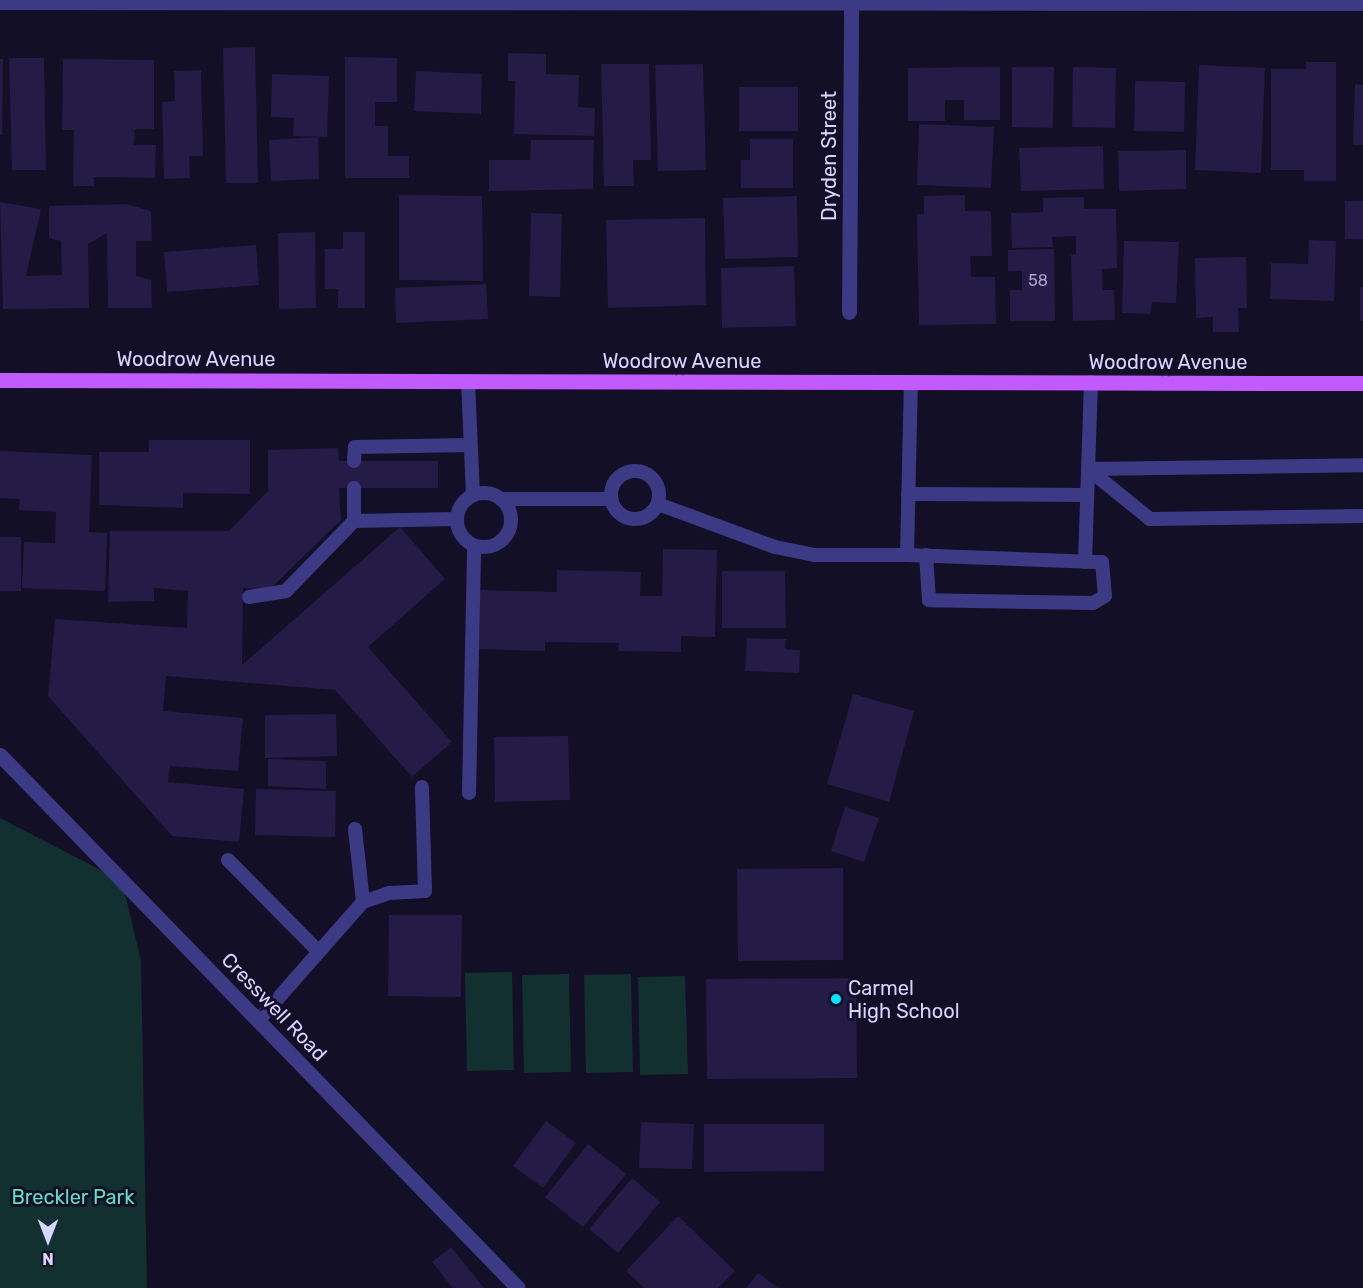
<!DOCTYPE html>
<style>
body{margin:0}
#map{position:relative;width:1363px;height:1288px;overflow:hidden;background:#130f26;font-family:Rubik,sans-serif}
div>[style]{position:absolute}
.green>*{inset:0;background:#12302f}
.building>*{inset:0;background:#241b47}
.service>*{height:14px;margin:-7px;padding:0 7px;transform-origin:7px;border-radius:7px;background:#3d3a85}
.service>.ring{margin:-7px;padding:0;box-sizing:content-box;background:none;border:14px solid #3d3a85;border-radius:50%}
.minor>*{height:15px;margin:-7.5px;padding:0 7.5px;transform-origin:7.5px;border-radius:7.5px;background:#3d3a85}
.primary>*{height:15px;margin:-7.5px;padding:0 7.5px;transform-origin:7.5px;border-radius:7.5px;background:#c25bff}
.dots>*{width:16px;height:16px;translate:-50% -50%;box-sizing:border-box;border:3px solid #130f26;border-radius:50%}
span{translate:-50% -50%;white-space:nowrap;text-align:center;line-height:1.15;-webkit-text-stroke:6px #130f26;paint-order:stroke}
.number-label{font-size:16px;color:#aca6d1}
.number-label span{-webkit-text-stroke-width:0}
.street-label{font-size:20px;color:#d9d4ff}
.poi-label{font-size:20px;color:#d9d4ff}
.left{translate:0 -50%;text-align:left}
.park-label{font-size:20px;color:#5fe0c0}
.north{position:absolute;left:18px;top:1210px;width:60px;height:60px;-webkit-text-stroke:4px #130f26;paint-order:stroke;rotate:180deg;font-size:16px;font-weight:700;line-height:24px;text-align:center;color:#d9d4ff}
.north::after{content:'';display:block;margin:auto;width:21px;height:27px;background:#d9d4ff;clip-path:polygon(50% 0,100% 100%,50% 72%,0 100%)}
</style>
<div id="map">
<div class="green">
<div style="clip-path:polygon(0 818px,122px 881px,141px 961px,147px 1288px,0 1288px)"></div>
<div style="clip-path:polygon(512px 972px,514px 1070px,467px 1071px,465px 973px)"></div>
<div style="clip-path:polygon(569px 974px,571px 1072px,524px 1073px,522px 975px)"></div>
<div style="clip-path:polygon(631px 974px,633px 1072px,586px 1073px,584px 975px)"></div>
<div style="clip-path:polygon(685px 976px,688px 1074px,640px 1075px,638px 977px)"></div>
</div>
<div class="building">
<div style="clip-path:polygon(255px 47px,258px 183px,226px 183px,223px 48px)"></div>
<div style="clip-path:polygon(508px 53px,546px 54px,546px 74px,579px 75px,578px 107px,595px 108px,594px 136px,514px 134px,515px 81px,508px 81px)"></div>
<div style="clip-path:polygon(345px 57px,397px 58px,397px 102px,375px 102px,375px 126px,388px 126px,388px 156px,409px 156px,409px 178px,345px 178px)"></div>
<div style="clip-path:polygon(9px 58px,44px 58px,46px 170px,12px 170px)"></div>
<div style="clip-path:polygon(0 59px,3px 59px,2px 135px,0 135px)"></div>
<div style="clip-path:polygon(63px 59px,154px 60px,154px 129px,135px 129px,134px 145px,156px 145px,155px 178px,94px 177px,94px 186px,73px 186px,74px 130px,62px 130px)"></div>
<div style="clip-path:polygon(1306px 62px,1336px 62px,1336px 181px,1304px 181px,1304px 170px,1271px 170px,1271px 69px,1306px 69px)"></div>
<div style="clip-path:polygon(601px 64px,649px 64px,651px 160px,633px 160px,634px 186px,604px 186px)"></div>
<div style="clip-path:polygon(703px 64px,706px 170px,658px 171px,655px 65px)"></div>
<div style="clip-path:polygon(1199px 65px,1265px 68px,1261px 173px,1195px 170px)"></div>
<div style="clip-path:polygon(1000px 67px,1000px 120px,964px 120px,964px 100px,945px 100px,945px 121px,908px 121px,908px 68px)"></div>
<div style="clip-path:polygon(1012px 67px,1054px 67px,1053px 128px,1012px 127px)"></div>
<div style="clip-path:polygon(1073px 67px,1116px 68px,1115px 128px,1072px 127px)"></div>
<div style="clip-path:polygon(201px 70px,203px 156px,189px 156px,190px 178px,164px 179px,162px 102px,175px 101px,174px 71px)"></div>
<div style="clip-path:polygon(416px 71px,482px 74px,481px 114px,414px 111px)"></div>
<div style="clip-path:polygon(272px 74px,329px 76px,327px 137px,293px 136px,294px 118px,271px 117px)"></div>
<div style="clip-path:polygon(1135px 81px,1185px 82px,1184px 132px,1134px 131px)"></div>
<div style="clip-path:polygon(1355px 84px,1363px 85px,1363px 145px,1353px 145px)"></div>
<div style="clip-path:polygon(739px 87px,798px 87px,798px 131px,739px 131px)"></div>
<div style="clip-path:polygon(919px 124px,994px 127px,991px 188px,917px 185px)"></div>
<div style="clip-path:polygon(318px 137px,319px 179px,271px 181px,269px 140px)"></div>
<div style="clip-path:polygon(750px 139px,793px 139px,793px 188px,741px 188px,741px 160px,750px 160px)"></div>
<div style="clip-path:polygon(531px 140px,594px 140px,593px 189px,489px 191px,489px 160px,530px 160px)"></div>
<div style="clip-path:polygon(1103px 146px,1104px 189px,1021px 191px,1019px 148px)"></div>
<div style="clip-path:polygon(1186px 150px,1186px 189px,1119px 191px,1118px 151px)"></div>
<div style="clip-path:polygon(399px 195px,482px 196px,483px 281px,399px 280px)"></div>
<div style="clip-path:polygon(965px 195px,965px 211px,991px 211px,992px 256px,970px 256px,971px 277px,995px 277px,996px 324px,919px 325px,917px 214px,924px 214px,924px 196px)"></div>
<div style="clip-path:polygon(797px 196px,798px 257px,725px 259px,723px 198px)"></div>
<div style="clip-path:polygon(1084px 197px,1084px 209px,1116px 209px,1117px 268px,1102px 269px,1103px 290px,1114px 290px,1115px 320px,1073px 321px,1071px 255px,1076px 254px,1076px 236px,1052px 237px,1053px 247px,1012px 248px,1011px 213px,1043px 212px,1043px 198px)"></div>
<div style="clip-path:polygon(1345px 201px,1363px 201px,1363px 239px,1345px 239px)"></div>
<div style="clip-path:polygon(0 202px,41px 209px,26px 276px,62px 275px,61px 241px,49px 238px,49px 206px,126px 204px,151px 211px,152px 241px,136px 241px,136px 276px,151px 280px,152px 308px,108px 308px,107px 233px,88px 244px,89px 308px,3px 309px)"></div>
<div style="clip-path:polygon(531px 213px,562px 214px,560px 297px,529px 296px)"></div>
<div style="clip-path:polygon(705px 218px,706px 305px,608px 308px,606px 220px)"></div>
<div style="clip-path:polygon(315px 232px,316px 308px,279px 309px,278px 233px)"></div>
<div style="clip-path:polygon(343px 232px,365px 232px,365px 308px,338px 308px,338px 289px,325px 289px,325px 249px,343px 249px)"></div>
<div style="clip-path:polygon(1309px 240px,1336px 241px,1334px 301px,1270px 299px,1271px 263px,1308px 264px)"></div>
<div style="clip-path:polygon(1124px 241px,1179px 242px,1176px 303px,1152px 302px,1151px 314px,1122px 313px)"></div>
<div style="clip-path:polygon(256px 245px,259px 285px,167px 292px,164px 252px)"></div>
<div style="clip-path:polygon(1054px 249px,1055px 321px,1010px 321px,1010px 290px,1022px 290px,1022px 271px,1008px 271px,1008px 250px)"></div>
<div style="clip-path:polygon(1246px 257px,1247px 308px,1238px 308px,1239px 332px,1213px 332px,1213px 317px,1196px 318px,1195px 258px)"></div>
<div style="clip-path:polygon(794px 266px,796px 326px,722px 328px,721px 268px)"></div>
<div style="clip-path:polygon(486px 284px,488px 319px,396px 323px,395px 288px)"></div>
<div style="clip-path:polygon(1360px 287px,1363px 287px,1363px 321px,1360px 321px)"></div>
<div style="clip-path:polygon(149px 440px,250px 440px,250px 494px,183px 493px,183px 508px,99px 505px,99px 452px,149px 452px)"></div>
<div style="clip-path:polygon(338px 448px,339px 461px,438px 461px,438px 488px,339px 488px,341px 520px,270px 589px,243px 588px,242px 665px,400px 527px,445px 579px,368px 647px,452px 742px,412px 777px,335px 690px,166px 676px,163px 711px,243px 718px,238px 771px,170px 766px,168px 782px,244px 789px,239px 842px,172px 836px,48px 696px,55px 619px,187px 628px,188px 591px,154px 588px,154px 601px,108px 602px,110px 531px,229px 531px,268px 491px,268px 450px)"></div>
<div style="clip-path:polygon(0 451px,92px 455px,89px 532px,107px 533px,105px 591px,22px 588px,24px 542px,55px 543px,56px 512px,19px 510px,20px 499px,0 498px)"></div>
<div style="clip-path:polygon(0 537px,21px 537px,21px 591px,0 591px)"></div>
<div style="clip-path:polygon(663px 549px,717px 550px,715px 637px,681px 636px,681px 652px,618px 651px,619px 643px,545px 642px,545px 651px,479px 649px,480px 590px,557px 592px,557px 570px,641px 572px,640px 596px,662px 596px)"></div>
<div style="clip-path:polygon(722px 571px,785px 571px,786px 628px,722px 628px)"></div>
<div style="clip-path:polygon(747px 638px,786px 639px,785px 649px,800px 650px,799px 673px,745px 671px)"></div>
<div style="clip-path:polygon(853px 694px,914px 711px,889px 802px,827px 784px)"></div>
<div style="clip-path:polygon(336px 714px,337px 756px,265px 758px,265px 715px)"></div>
<div style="clip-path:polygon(568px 736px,570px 800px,495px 802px,494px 737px)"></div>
<div style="clip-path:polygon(268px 759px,326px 761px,326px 789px,268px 786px)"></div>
<div style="clip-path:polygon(256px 789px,336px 791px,335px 837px,255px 835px)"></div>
<div style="clip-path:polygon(845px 807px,879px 818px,864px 862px,831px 851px)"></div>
<div style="clip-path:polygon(843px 868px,843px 960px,738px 961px,737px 869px)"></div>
<div style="clip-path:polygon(389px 915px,462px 915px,461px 997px,388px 996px)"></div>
<div style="clip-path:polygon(856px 978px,857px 1078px,707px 1079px,706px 979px)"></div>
<div style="clip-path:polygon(546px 1121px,576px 1143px,543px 1188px,513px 1166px)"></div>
<div style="clip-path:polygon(641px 1122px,694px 1124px,692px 1169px,639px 1168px)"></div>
<div style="clip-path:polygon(704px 1124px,824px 1124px,824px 1171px,704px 1172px)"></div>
<div style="clip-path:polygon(588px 1144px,626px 1174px,583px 1227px,545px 1197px)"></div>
<div style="clip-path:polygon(632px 1178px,660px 1202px,618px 1253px,589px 1229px)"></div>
<div style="clip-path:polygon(678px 1216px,735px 1271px,718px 1288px,644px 1288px,626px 1271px)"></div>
<div style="clip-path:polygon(451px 1247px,484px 1288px,453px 1288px,432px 1262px)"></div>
<div style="clip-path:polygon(758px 1273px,778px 1288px,746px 1288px)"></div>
</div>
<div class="service">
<div style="left:468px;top:381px;width:113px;rotate:87.5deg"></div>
<div style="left:354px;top:461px;width:14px;rotate:-86deg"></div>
<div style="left:355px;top:447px;width:115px;rotate:-1deg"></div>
<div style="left:1088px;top:469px;width:80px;rotate:38.9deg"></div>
<div style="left:1150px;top:519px;width:213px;rotate:-0.8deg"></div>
<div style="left:1088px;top:469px;width:275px;rotate:-0.8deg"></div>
<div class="ring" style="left:611px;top:471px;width:34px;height:34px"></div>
<div class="ring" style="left:457px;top:493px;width:40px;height:40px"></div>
<div style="left:908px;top:494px;width:179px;rotate:0.3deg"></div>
<div style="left:502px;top:499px;width:108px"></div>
<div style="left:658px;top:504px;width:125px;rotate:20.2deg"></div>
<div style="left:775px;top:547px;width:41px;rotate:11.3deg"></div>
<div style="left:815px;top:555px;width:92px"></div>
<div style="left:907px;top:555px;width:195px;rotate:2.1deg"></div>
<div style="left:1102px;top:562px;width:34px;rotate:85deg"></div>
<div style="left:1105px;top:596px;width:14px;rotate:150deg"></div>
<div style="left:1093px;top:603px;width:164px;rotate:-179deg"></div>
<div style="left:929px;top:600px;width:45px;rotate:-93.8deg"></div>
<div style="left:354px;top:521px;width:102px;rotate:-1.1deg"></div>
<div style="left:907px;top:555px;width:173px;rotate:-88.7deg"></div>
<div style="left:1085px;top:562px;width:180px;rotate:-88.1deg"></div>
<div style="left:249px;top:597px;width:37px;rotate:-9deg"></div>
<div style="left:286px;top:591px;width:98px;rotate:-45.8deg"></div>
<div style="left:354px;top:521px;width:33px;rotate:-90deg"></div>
<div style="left:469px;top:793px;width:247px;rotate:-88.8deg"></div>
<div style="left:355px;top:829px;width:73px;rotate:83.7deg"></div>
<div style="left:228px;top:860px;width:128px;rotate:45.3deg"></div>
<div style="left:258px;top:1021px;width:159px;rotate:-48.6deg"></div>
<div style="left:363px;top:902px;width:28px;rotate:-19deg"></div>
<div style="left:389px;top:893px;width:36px;rotate:-3deg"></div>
<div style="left:425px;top:891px;width:104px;rotate:-91.7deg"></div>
</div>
<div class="minor">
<div style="left:0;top:2px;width:1363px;rotate:0.04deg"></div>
<div style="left:849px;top:312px;width:312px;rotate:-89.6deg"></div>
<div style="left:0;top:755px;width:743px;rotate:45.82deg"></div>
</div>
<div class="primary">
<div style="left:0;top:380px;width:1363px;rotate:0.13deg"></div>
</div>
<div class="dots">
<div style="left:836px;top:999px;background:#00e5ff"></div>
</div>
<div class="number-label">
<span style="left:1038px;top:281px">58</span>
</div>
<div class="street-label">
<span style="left:829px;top:156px;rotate:-90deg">Dryden Street</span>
<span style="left:196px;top:359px">Woodrow Avenue</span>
<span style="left:682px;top:361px">Woodrow Avenue</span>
<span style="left:1168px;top:362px">Woodrow Avenue</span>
<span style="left:274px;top:1007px;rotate:46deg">Cresswell Road</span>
</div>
<div class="poi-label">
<span class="left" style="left:848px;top:1000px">Carmel<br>High School</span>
</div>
<div class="park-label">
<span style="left:73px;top:1197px">Breckler Park</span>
</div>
<div class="north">N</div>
</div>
